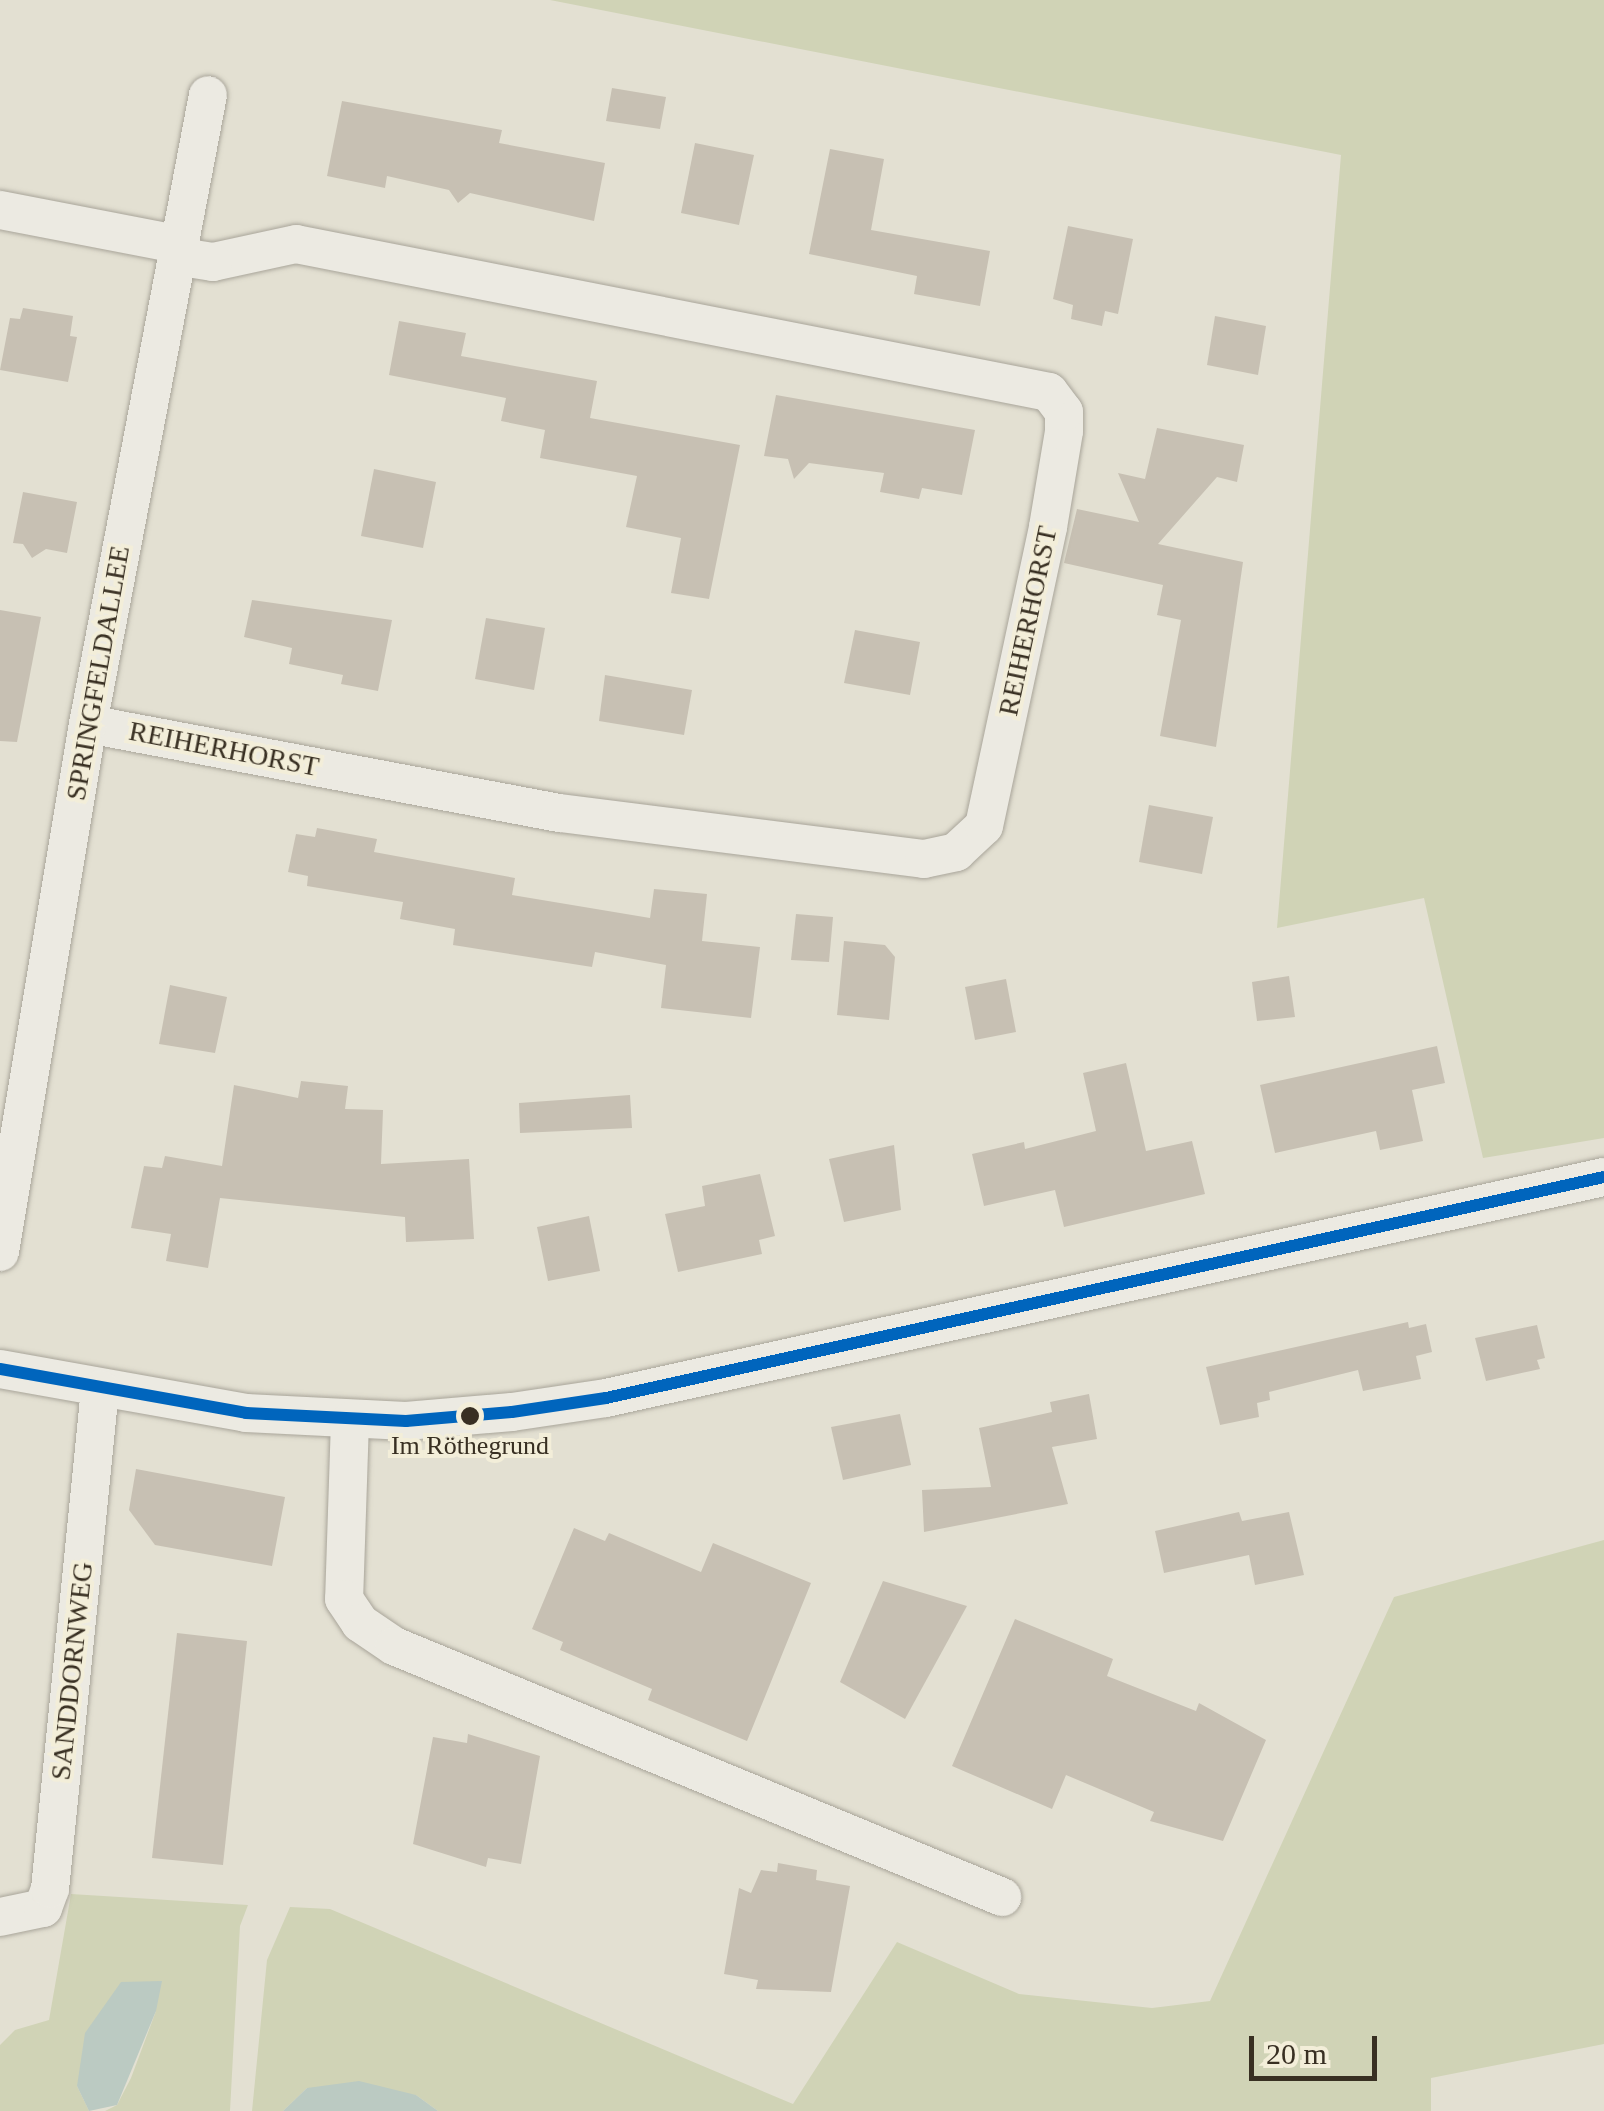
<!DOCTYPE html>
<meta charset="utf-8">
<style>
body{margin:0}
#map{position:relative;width:1604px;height:2111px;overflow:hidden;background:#e3e0d2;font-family:Georgia,serif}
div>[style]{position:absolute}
.green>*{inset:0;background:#d0d3b6}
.water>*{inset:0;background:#bbcac2}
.building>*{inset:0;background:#c7c0b3}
.roads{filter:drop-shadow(0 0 2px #a9a59a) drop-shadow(0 0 2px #a9a59a)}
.street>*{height:38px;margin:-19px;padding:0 19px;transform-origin:19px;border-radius:19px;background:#eceae2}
.bus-1>*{height:12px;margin:-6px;padding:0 6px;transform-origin:6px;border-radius:6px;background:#0065bd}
.dots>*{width:28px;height:28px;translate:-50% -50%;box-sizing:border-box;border:5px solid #f3eed9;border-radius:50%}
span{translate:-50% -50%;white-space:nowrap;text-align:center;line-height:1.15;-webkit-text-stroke:8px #f3eed9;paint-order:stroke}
.bus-label{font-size:26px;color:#382f22}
.street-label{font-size:28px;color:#382f22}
.scale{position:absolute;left:1249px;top:2036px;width:128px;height:45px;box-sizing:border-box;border:5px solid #382f22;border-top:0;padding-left:12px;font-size:30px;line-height:35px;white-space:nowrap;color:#382f22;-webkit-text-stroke:8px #f3eed9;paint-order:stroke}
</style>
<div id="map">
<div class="green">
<div style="clip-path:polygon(550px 0,1604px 0,1604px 1138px,1483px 1158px,1424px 898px,1277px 928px,1341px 155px)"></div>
<div style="clip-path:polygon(1604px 1540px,1604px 2044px,1431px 2078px,1431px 2111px,438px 2111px,416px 2095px,307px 2088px,283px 2111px,252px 2111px,267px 1960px,290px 1907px,330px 1909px,793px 2104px,897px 1942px,1019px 1994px,1152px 2008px,1210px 2001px,1394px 1597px)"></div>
<div style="clip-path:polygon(71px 1894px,248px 1905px,240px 1926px,230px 2111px,105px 2111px,117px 2105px,131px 2078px,156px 2011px,77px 2086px,89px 2111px,0 2111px,0 2045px,15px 2030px,49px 2020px)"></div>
</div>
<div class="water">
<div style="clip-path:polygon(162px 1981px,156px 2011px,117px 2105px,89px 2111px,77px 2086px,85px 2033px,121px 1982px)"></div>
<div style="clip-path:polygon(359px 2081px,416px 2095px,438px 2111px,283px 2111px,307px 2088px)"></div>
</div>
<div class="building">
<div style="clip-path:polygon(612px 88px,666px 97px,660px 129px,606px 121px)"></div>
<div style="clip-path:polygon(342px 101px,502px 130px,499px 143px,605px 163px,594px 221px,470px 193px,458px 203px,449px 190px,387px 176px,385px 188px,327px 176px)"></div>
<div style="clip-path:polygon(695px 143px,754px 155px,739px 225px,681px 213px)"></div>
<div style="clip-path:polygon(830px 149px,884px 159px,871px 230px,990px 251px,980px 306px,914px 294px,917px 276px,809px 254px)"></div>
<div style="clip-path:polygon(1068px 226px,1133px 239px,1118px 314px,1105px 311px,1102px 326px,1071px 319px,1073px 305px,1053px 299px)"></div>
<div style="clip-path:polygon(23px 308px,73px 316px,70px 336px,77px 337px,68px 382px,0 370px,10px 318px,20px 319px)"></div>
<div style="clip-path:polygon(1215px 316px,1266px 326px,1258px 375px,1207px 365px)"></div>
<div style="clip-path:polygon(399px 321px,466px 333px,461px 356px,597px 381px,590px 418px,740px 445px,709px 599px,671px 593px,681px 538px,626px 527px,637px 476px,540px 458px,545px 430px,501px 421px,506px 398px,389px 375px)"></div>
<div style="clip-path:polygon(776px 395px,975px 430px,962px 495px,922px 488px,919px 499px,880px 492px,884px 473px,809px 463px,794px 479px,788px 459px,764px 456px)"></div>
<div style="clip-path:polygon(1157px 428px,1244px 445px,1237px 482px,1217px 477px,1158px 544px,1243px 562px,1216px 747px,1160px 736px,1181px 620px,1157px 615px,1163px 585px,1064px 563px,1077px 509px,1139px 522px,1118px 473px,1145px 479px)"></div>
<div style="clip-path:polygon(374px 469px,436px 482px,423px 548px,361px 536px)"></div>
<div style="clip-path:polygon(23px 492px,77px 502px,67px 553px,46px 549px,32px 558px,23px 544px,13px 543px)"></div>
<div style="clip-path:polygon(252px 600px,392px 620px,378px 691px,341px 684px,343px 675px,289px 664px,292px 648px,244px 637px)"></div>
<div style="clip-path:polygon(0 610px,41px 617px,17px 742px,0 741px)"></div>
<div style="clip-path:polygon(486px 618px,545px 628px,534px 690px,475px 679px)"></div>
<div style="clip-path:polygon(855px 630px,920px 642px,910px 695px,844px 683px)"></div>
<div style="clip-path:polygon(605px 675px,692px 690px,684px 735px,599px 721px)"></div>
<div style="clip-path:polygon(1149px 805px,1213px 817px,1202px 874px,1139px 862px)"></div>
<div style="clip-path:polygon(317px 828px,377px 839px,374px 852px,515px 878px,512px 895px,650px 918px,654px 889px,707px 894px,702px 941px,760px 947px,751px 1018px,661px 1008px,666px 965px,595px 952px,592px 967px,453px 945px,455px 929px,400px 919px,403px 902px,307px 886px,308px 876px,288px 872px,296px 834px,315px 837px)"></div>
<div style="clip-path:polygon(796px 914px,833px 917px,829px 962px,791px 960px)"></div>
<div style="clip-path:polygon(844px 941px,885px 945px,895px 957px,889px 1020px,837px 1015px)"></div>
<div style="clip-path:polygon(1289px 976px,1295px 1017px,1257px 1021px,1252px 982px)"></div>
<div style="clip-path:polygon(1006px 979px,1016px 1032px,975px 1040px,965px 987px)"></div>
<div style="clip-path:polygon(170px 985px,227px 997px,215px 1053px,159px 1044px)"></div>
<div style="clip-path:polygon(1437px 1046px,1445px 1083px,1412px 1090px,1423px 1141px,1380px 1150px,1376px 1131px,1275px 1153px,1260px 1085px)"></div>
<div style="clip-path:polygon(1126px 1063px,1146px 1151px,1192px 1141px,1205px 1194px,1064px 1227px,1055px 1190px,984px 1206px,972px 1154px,1024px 1142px,1025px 1149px,1096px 1131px,1083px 1073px)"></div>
<div style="clip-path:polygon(301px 1081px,348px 1086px,345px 1109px,383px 1110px,381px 1164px,469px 1159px,474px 1239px,406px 1242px,405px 1217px,220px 1198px,208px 1268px,166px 1261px,171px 1234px,131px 1228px,144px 1166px,162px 1168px,165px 1156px,222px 1166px,234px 1085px,298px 1098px)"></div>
<div style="clip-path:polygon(630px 1095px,632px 1128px,520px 1133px,519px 1103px)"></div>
<div style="clip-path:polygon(894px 1145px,901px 1210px,844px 1222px,829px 1159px)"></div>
<div style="clip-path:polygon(760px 1174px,775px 1236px,759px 1240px,762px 1254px,678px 1272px,665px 1214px,705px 1206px,702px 1186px)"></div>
<div style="clip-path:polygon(589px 1216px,600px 1271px,548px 1281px,537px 1227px)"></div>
<div style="clip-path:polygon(1408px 1322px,1409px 1328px,1426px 1324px,1432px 1352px,1416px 1356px,1421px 1379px,1363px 1391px,1358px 1370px,1269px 1392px,1270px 1400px,1257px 1403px,1259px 1417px,1220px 1425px,1206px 1367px)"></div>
<div style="clip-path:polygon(1537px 1325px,1545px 1358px,1537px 1360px,1540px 1369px,1486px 1381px,1475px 1338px)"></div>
<div style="clip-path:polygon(1089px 1394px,1097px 1439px,1052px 1447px,1068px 1504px,924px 1532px,922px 1490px,991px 1487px,979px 1428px,1052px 1412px,1050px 1402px)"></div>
<div style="clip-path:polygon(900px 1414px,911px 1465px,843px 1480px,831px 1427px)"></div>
<div style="clip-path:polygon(136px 1469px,285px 1497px,272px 1566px,155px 1545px,129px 1510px)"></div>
<div style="clip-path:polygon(1239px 1512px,1242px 1521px,1289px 1512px,1304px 1575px,1255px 1585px,1249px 1555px,1164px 1573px,1155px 1531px)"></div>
<div style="clip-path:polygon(574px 1528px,605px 1541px,609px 1533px,701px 1572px,713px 1543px,811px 1583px,747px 1741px,648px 1700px,652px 1689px,560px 1650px,563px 1642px,532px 1629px)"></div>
<div style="clip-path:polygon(883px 1581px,967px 1606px,905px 1719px,840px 1682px)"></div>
<div style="clip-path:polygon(1015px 1619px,1113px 1659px,1107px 1676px,1196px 1711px,1199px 1703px,1266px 1740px,1223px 1841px,1150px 1821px,1154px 1812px,1066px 1775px,1052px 1809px,952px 1766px)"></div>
<div style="clip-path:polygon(177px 1633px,247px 1641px,223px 1865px,152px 1858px)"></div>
<div style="clip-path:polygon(468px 1734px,540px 1756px,521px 1864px,488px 1858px,486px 1867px,413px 1844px,433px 1737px,467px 1743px)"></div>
<div style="clip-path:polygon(778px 1863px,817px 1870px,816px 1880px,850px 1886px,831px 1992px,756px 1989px,758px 1980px,724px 1974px,739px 1888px,751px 1893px,761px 1870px,777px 1872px)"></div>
</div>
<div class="roads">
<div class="street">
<div style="left:0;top:210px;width:180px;rotate:10.9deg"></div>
<div style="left:88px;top:724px;width:480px;rotate:10.7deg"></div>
<div style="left:560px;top:813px;width:367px;rotate:7.2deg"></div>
<div style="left:924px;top:859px;width:33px;rotate:-12deg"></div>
<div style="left:956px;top:852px;width:38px;rotate:-43deg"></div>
<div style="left:984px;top:826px;width:306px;rotate:-77.9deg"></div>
<div style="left:1048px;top:527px;width:97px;rotate:-80.5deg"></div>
<div style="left:1064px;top:431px;width:19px;rotate:-90deg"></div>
<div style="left:1064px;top:412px;width:25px;rotate:-127deg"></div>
<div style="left:1049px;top:392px;width:767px;rotate:-168.88deg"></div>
<div style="left:296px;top:244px;width:85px;rotate:167.8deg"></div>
<div style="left:213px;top:262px;width:37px;rotate:-171deg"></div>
<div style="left:0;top:1252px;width:535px;rotate:-80.54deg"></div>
<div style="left:88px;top:724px;width:640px;rotate:-79.2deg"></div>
<div style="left:0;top:1369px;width:250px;rotate:10.1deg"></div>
<div style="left:246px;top:1413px;width:160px;rotate:2.9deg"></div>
<div style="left:406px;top:1421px;width:106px;rotate:-4.9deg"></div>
<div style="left:512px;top:1412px;width:95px;rotate:-8.5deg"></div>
<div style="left:606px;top:1398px;width:1022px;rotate:-12.49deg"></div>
<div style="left:350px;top:1421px;width:178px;rotate:91.9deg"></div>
<div style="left:344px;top:1599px;width:29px;rotate:56deg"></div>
<div style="left:360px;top:1623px;width:41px;rotate:34.1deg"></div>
<div style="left:394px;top:1646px;width:658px;rotate:22.43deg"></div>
<div style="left:0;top:1917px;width:44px;rotate:-11.8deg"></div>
<div style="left:43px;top:1908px;width:20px;rotate:-70deg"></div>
<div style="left:50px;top:1889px;width:502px;rotate:-84.29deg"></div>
</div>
</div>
<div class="bus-1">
<div style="left:0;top:1369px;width:250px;rotate:10.1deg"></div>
<div style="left:246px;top:1413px;width:160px;rotate:2.9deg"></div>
<div style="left:406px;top:1421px;width:106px;rotate:-4.9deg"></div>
<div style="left:512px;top:1412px;width:95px;rotate:-8.5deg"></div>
<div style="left:606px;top:1398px;width:1022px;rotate:-12.49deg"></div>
</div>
<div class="dots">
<div style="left:470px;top:1416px;background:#382f22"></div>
</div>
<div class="bus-label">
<span style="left:470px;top:1446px">Im Röthegrund</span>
</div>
<div class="street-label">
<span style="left:1028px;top:621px;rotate:-78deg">REIHERHORST</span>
<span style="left:98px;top:673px;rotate:-80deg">SPRINGFELDALLEE</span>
<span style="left:224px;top:749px;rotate:11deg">REIHERHORST</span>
<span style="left:72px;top:1671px;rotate:-84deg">SANDDORNWEG</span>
</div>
<div class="scale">20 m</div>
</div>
